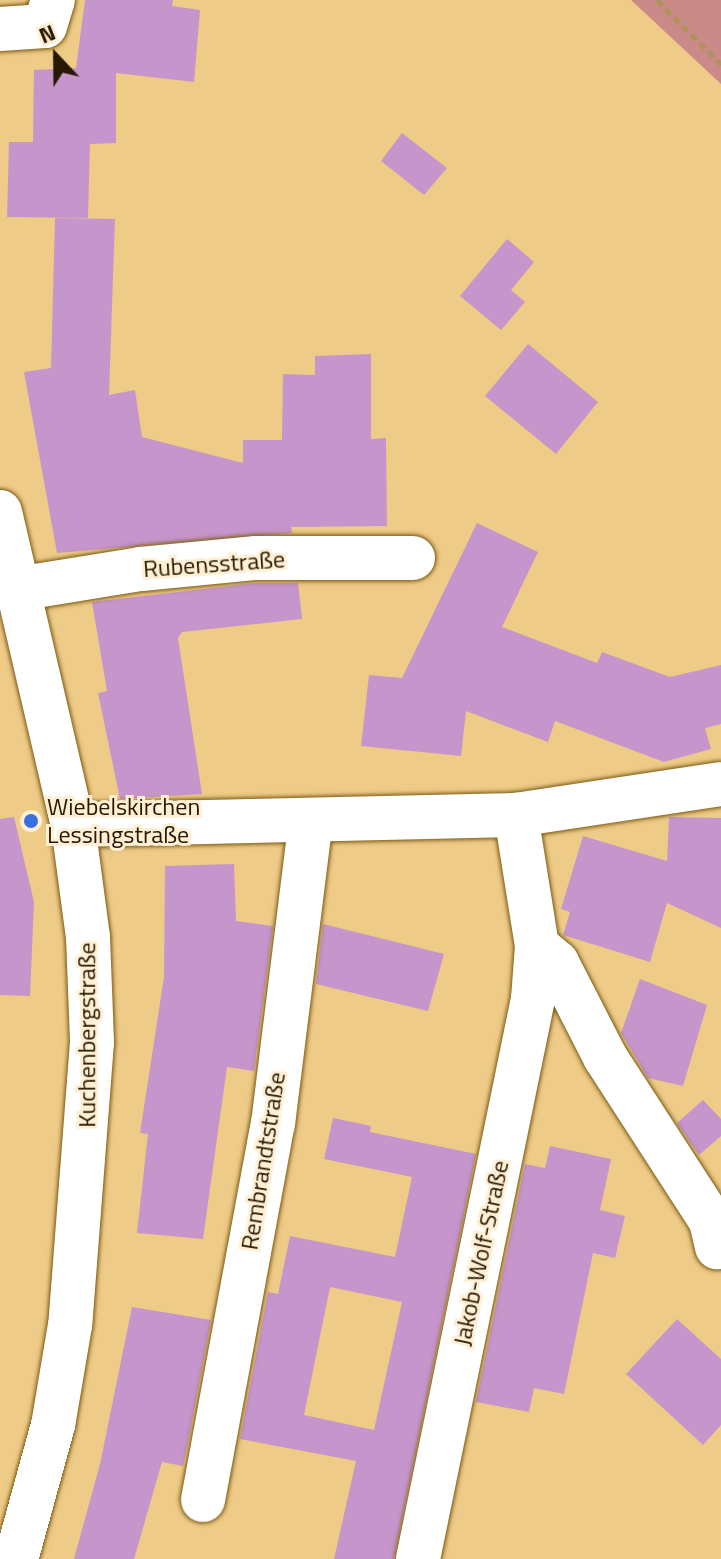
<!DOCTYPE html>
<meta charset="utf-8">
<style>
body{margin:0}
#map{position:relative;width:721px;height:1559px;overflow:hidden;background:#efcb88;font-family:"Titillium Web",sans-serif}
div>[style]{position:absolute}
.green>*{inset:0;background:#ca8a87}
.building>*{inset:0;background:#c695cc}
.path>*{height:5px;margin-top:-2.5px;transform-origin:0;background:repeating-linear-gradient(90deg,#af925d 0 8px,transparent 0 12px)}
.roads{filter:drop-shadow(0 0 2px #7b5b12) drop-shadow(0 0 2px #7b5b12)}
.minor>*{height:44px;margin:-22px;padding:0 22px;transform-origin:22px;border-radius:22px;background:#fff}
.major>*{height:44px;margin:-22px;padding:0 22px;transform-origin:22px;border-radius:22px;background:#fff}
.dots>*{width:22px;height:22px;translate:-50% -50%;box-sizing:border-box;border:4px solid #feefd5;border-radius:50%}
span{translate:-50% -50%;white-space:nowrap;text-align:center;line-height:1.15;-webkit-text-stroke:6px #feefd5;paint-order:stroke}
.street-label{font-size:24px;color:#271900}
.poi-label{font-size:24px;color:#271900}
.left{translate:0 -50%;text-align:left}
.north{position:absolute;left:16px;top:16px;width:80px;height:80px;-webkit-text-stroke:6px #feefd5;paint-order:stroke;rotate:338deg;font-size:22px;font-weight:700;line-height:32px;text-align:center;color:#271900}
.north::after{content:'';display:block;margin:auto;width:28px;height:36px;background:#271900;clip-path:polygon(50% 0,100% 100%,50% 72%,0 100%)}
</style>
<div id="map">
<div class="green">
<div style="clip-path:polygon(631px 0,721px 0,721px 84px)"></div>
</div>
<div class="building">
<div style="clip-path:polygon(85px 0,173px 0,172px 6px,200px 10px,194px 82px,116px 73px,116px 143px,90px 144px,88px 218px,7px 217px,9px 142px,33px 142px,34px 70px,76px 68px)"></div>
<div style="clip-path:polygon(402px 133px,447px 168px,424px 195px,381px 161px)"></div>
<div style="clip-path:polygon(55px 218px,115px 219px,109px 395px,135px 390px,142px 437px,243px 463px,243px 440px,282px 440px,283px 374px,315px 375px,315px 356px,371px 354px,371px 439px,386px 438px,387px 526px,291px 527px,292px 533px,57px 553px,24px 372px,51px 368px)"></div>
<div style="clip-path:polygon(507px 239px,534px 262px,511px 290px,525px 302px,501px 330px,460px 296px)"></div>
<div style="clip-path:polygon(528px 344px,598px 402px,556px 454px,485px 396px)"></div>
<div style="clip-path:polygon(477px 523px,538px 552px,502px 627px,597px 663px,602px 652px,670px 677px,721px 665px,721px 724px,705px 728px,711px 749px,664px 762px,555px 721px,548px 742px,466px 711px,461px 756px,361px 746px,369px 675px,402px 678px)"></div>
<div style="clip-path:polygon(257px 583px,298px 583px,302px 619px,182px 632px,178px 638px,202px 794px,120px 799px,98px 693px,107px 691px,92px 602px)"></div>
<div style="clip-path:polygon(14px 817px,34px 902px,30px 996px,0 995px,0 819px)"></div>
<div style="clip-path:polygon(669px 817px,721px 818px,721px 928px,667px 903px,650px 962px,563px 935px,570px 912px,561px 909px,583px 836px,667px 861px)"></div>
<div style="clip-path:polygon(234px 864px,236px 921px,273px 926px,254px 1071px,227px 1067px,203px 1239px,137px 1233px,148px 1134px,140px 1133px,164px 977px,165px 866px)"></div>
<div style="clip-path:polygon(323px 924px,444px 954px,428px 1011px,316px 984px)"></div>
<div style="clip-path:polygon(640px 979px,707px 1005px,683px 1086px,648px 1078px,621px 1033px)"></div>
<div style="clip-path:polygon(703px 1100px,721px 1119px,721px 1136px,699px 1155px,677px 1123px)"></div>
<div style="clip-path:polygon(evenodd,333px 1118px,371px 1126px,370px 1132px,476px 1154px,394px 1559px,334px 1559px,356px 1461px,240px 1439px,268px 1292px,278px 1294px,290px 1236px,395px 1257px,412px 1177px,324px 1159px,333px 1118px,330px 1287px,402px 1302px,374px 1430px,304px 1415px,330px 1287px)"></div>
<div style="clip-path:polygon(550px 1146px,611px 1159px,600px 1210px,625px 1216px,615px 1258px,593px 1253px,564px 1394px,534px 1388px,529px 1412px,476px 1402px,525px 1164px,545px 1168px)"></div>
<div style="clip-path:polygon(132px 1307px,211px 1320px,188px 1443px,183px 1466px,162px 1462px,134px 1559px,74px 1559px,100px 1464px)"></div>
<div style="clip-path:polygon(677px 1319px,721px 1359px,721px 1425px,703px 1445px,626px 1374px)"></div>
</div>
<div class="path">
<div style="left:657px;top:0;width:91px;rotate:45deg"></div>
</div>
<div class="roads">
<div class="minor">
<div style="left:0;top:29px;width:45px;rotate:-3.8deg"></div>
<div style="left:45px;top:26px;width:27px;rotate:-73deg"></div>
<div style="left:17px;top:589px;width:126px;rotate:-9.2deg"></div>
<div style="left:141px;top:569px;width:116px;rotate:-5.5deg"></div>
<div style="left:256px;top:558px;width:157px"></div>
<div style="left:73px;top:825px;width:443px;rotate:-1.3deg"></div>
<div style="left:516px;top:815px;width:207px;rotate:-8.6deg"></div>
<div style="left:537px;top:946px;width:26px;rotate:40deg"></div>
<div style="left:557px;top:963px;width:106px;rotate:62.9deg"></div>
<div style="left:605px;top:1057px;width:195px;rotate:57.1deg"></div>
<div style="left:711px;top:1221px;width:27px;rotate:77deg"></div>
<div style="left:203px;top:1500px;width:382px;rotate:-79.5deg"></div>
<div style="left:273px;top:1124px;width:306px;rotate:-82.9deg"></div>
<div style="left:418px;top:1559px;width:572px;rotate:-78.4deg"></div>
<div style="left:533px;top:999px;width:53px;rotate:-85.7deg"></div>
<div style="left:537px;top:946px;width:133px;rotate:-99.1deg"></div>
</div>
<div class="major">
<div style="left:0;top:512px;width:321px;rotate:76.9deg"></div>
<div style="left:73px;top:825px;width:113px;rotate:82.4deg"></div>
<div style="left:88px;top:937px;width:105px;rotate:87.8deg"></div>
<div style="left:92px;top:1042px;width:284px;rotate:94.4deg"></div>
<div style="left:70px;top:1325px;width:101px;rotate:99.6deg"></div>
<div style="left:53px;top:1425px;width:139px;rotate:105.4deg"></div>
</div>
</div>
<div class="dots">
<div style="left:31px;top:821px;background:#396fdf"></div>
</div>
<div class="street-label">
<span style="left:214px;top:564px;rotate:-4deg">Rubensstraße</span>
<span style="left:87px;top:1035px;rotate:-90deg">Kuchenbergstraße</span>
<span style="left:263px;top:1161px;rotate:-81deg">Rembrandtstraße</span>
<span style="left:481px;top:1253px;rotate:-78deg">Jakob-Wolf-Straße</span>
</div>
<div class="poi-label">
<span class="left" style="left:47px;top:821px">Wiebelskirchen<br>Lessingstraße</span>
</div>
<div class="north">N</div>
</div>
